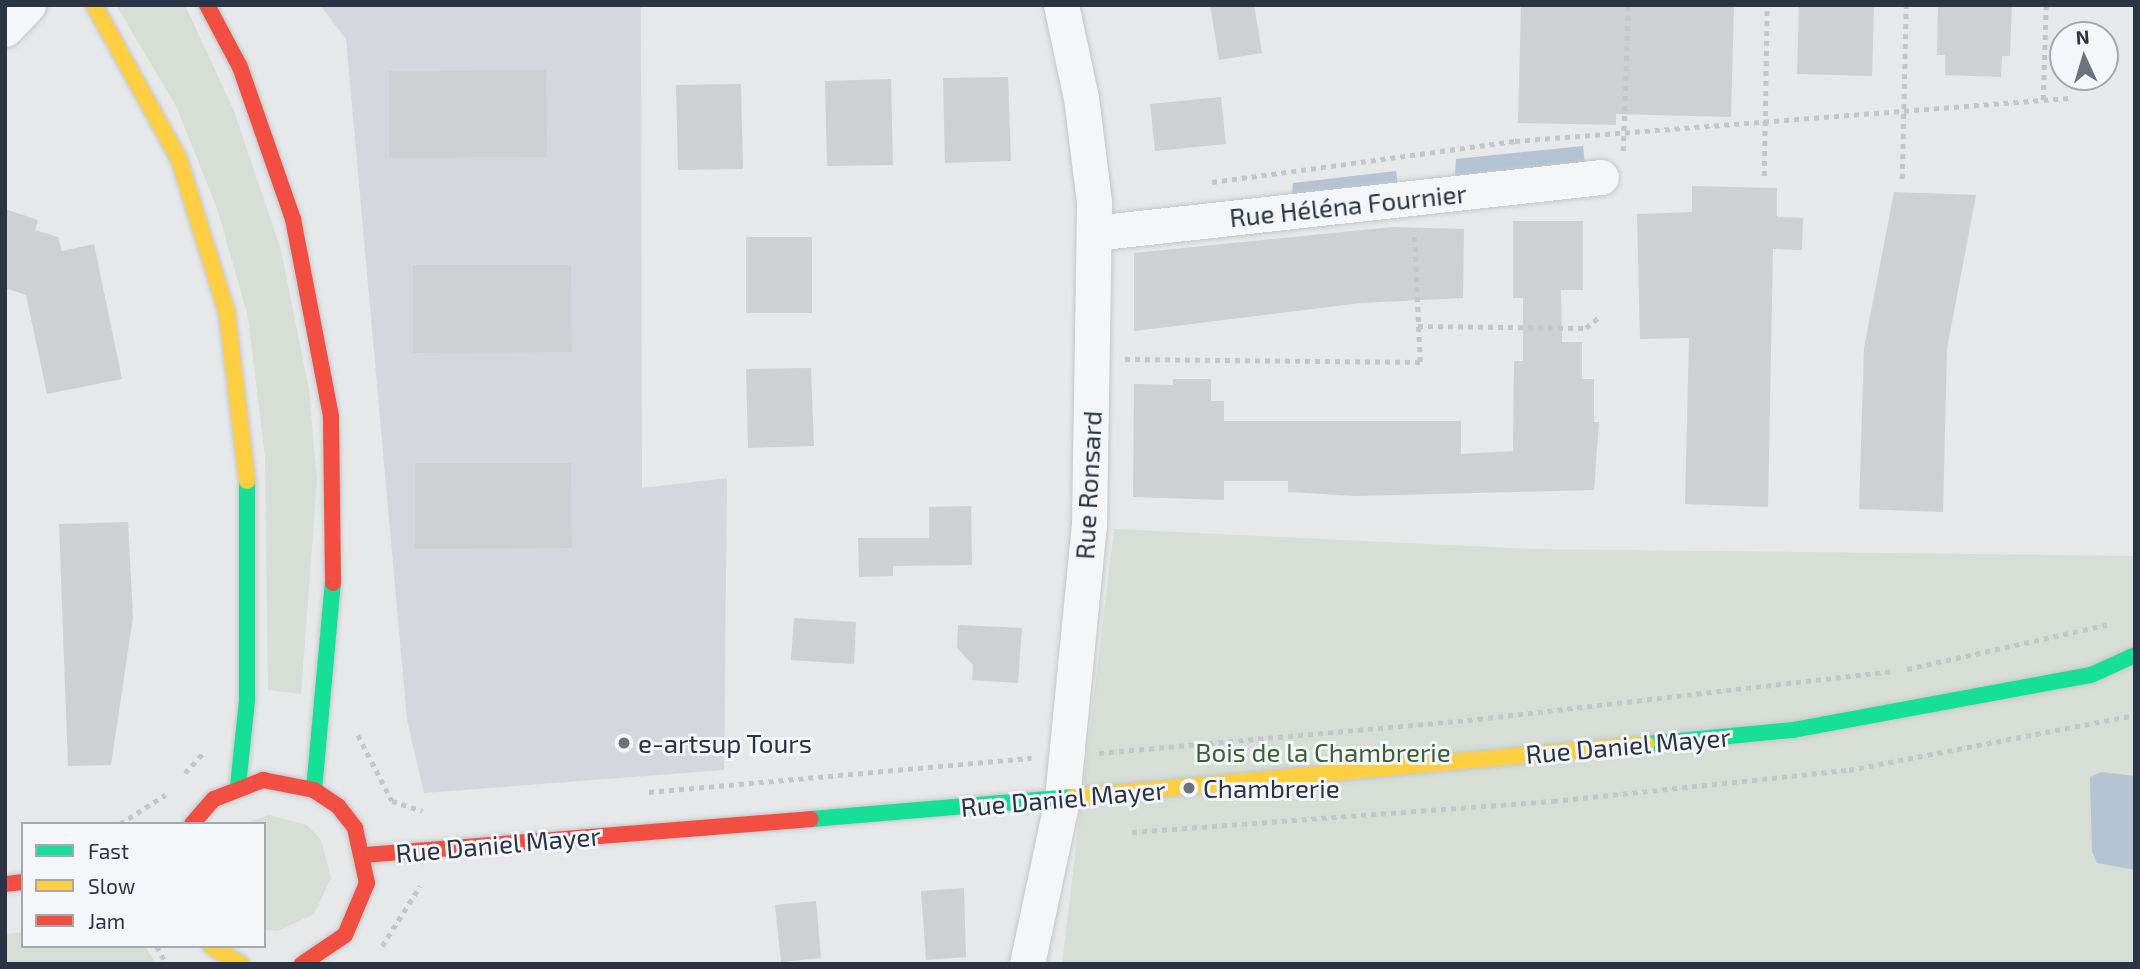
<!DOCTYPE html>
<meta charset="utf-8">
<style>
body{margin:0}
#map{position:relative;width:2140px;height:969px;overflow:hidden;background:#e6e8ea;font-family:"Exo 2",sans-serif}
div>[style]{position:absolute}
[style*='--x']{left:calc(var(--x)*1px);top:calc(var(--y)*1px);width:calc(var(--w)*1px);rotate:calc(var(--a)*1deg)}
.built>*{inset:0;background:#d4d7dd}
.green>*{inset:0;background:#d6ded6}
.water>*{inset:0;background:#b4c4d5}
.building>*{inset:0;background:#ced0d3}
.path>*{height:4.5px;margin-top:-2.25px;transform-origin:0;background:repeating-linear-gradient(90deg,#c5c6ca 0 5px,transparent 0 10px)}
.roads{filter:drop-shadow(0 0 2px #c4c6c8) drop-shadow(0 0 2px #c4c6c8)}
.street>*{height:35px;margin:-17.5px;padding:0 17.5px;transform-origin:17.5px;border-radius:17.5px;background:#f5f6f7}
.fast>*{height:16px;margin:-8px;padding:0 8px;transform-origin:8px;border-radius:8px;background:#16e098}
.slow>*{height:16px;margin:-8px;padding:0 8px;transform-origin:8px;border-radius:8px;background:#ffcf43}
.jam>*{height:16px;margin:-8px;padding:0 8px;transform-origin:8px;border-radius:8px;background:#f24e42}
.dots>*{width:19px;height:19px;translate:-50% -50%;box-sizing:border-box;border:4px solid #f4f6f9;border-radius:50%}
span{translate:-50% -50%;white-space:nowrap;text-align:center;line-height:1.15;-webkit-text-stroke:6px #f4f6f9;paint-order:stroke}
.street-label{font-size:26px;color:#2b3445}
.poi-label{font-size:26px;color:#2b3445}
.left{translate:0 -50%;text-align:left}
.park-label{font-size:26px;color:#3f6138}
.frame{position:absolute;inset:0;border:7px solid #2b3445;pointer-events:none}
.legend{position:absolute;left:21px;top:822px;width:245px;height:126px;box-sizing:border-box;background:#f4f6f9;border:2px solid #a4a8b1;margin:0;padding:9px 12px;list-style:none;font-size:21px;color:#2b3445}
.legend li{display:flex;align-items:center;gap:14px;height:35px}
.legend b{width:35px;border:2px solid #a4a8b1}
.north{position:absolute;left:2049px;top:21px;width:70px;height:70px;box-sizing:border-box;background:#f4f6f9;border:2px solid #a4a8b1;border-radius:50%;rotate:356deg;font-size:19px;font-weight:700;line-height:28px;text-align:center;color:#2b3445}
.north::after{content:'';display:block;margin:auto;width:24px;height:32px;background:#6c737f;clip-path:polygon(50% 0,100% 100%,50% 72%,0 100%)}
</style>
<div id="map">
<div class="built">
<div style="clip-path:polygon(320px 5px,641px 5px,642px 488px,727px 478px,724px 770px,424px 793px,407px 720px,346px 39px)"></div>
</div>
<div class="green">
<div style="clip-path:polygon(116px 5px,185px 5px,234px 111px,281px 250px,309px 390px,317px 481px,301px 694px,268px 690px,265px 457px,248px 317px,218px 211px,176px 106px)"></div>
<div style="clip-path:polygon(1114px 529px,1533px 549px,2135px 556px,2135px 964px,1062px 964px)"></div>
<div style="clip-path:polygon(269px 815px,307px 825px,321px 840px,331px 878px,314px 914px,278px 931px,264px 930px,264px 824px,242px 824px)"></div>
<div style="clip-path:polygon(23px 932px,23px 946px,145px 946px,156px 964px,5px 964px,5px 934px)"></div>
</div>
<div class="water">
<div style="clip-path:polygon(1583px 146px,1585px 164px,1455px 177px,1456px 159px)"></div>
<div style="clip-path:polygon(1396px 171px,1398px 184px,1292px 195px,1293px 183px)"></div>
<div style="clip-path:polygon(2101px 772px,2135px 776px,2135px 870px,2097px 863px,2092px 851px,2090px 777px)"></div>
</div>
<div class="building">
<div style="clip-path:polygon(1210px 5px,1254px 5px,1262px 53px,1219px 60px)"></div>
<div style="clip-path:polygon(1521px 5px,1734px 5px,1731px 117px,1616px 114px,1616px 125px,1518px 123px)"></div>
<div style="clip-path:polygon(1799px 5px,1874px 5px,1872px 76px,1797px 74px)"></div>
<div style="clip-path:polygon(1938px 5px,2012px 5px,2010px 56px,2002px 56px,2001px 77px,1945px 75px,1945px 55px,1937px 55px)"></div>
<div style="clip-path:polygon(546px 70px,547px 157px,389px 158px,389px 71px)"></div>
<div style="clip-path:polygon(1008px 77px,1011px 161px,945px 163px,943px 78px)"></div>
<div style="clip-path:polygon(891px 79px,893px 165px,827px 166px,825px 81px)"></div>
<div style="clip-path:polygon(741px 84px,743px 169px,678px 170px,676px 85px)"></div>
<div style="clip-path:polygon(1221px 97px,1226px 144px,1155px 151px,1150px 104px)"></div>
<div style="clip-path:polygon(1692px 186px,1777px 188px,1777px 217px,1803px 218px,1802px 250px,1773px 249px,1768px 507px,1685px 504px,1689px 338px,1640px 339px,1637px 214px,1692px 212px)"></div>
<div style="clip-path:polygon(1894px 192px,1976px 195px,1947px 349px,1943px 512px,1859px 509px,1864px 348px)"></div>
<div style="clip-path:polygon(5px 209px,38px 220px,35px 230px,58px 237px,62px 251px,94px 244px,122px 379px,47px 394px,26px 295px,5px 288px)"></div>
<div style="clip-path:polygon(1513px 221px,1583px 221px,1583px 290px,1561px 290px,1562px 342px,1582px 342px,1582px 379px,1594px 379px,1594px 422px,1599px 422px,1594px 490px,1356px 496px,1288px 492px,1288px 481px,1224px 481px,1224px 500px,1133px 497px,1134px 384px,1173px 385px,1173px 379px,1211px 379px,1211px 401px,1224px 401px,1224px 421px,1461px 421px,1461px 454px,1513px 451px,1514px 361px,1523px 361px,1523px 298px,1513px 298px)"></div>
<div style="clip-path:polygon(1392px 227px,1464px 229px,1463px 298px,1362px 303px,1134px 331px,1134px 253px)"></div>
<div style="clip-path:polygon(746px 237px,812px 237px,812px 313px,746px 313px)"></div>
<div style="clip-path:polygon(413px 265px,571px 265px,572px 352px,413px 353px)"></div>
<div style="clip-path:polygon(811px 368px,814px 446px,748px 448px,746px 369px)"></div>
<div style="clip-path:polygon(415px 463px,571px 463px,572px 548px,415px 549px)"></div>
<div style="clip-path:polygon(971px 506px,972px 565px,893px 566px,893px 576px,859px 577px,858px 538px,929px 538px,929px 507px)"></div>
<div style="clip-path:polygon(128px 522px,133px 617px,111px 765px,68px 766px,59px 524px)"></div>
<div style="clip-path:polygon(794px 618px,856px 622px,854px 664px,791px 660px)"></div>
<div style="clip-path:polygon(958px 625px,1022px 628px,1018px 683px,972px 680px,973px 665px,957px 648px)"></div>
<div style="clip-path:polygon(964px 888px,966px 957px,926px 960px,921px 891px)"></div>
<div style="clip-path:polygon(816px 901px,821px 958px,781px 962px,775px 905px)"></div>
</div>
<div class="path">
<div style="--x:2043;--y:100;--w:95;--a:-88.2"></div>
<div style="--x:1623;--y:151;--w:146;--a:-88"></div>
<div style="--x:1764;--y:176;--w:171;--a:-89"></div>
<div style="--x:1902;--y:179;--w:174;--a:-88.7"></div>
<div style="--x:1212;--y:182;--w:306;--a:-7.7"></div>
<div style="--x:1515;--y:141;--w:556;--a:-4.44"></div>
<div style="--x:1418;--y:326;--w:168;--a:0.7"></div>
<div style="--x:1586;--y:328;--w:17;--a:-40"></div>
<div style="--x:1125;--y:359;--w:295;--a:0.6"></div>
<div style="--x:1420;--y:362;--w:131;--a:-92.6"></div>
<div style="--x:1907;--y:669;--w:208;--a:-12.5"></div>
<div style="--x:358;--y:735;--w:74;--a:62.7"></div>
<div style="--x:392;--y:801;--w:32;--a:18"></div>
<div style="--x:1099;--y:753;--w:381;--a:-5.1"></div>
<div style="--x:1478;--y:719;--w:416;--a:-6.6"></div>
<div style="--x:185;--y:773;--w:30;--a:-48"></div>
<div style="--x:649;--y:792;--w:384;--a:-5.1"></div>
<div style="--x:120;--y:824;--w:54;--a:-32.8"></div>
<div style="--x:1132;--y:832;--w:422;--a:-4.2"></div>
<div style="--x:1553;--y:801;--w:298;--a:-6"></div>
<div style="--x:1849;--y:770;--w:291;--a:-10.9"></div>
<div style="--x:157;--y:946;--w:20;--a:63"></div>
<div style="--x:382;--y:946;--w:71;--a:-57.7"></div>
</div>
<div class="roads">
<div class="street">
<div style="--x:5;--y:29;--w:33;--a:-46"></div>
<div style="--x:1094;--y:233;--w:510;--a:-6.3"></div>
<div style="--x:1027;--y:964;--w:169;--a:-78"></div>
<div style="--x:1062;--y:799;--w:274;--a:-84.4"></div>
<div style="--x:1089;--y:526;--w:324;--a:-89.1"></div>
<div style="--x:1094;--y:202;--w:105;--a:-97.1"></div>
<div style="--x:1081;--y:98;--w:95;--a:-102.1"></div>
</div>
<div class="fast">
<div style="--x:1647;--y:744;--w:147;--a:-5.5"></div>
<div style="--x:1793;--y:730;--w:303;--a:-10.5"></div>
<div style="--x:2091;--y:675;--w:48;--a:-24.4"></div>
<div style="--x:238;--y:786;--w:86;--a:-84"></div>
<div style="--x:247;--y:700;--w:219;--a:-90"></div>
<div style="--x:314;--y:790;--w:208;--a:-84.8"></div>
<div style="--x:811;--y:819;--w:263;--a:-4.8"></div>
</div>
<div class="slow">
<div style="--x:94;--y:5;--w:176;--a:61.1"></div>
<div style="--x:179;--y:159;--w:161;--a:72.7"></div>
<div style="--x:227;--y:313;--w:169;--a:83.2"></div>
<div style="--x:1073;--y:797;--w:576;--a:-5.28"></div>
<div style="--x:211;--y:946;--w:35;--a:31"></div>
</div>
<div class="jam">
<div style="--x:207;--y:5;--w:70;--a:62"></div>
<div style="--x:240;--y:67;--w:161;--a:70.8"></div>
<div style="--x:293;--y:219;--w:202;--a:79.1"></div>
<div style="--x:331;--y:417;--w:166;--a:89.3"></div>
<div style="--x:192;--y:824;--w:33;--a:-49"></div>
<div style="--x:214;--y:799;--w:53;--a:-21.2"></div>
<div style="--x:263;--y:780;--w:52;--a:11.1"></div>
<div style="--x:314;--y:790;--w:29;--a:34"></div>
<div style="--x:338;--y:806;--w:28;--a:52"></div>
<div style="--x:355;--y:828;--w:56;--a:77.7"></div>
<div style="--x:367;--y:883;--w:56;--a:112.9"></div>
<div style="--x:345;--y:935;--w:52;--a:146"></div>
<div style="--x:365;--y:855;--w:447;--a:-4.6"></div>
<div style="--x:5;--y:884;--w:18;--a:-6"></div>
</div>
</div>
<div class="dots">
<div style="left:624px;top:743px;background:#6c737f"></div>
<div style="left:1189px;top:788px;background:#6c737f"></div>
</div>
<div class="street-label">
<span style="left:1348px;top:205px;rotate:-6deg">Rue Héléna Fournier</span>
<span style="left:1088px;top:485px;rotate:-87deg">Rue Ronsard</span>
<span style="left:1628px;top:745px;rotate:-5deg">Rue Daniel Mayer</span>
<span style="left:1063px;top:798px;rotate:-5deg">Rue Daniel Mayer</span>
<span style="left:498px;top:844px;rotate:-5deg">Rue Daniel Mayer</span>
</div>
<div class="poi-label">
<span class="left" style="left:638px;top:743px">e-artsup Tours</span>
<span class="left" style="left:1203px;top:788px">Chambrerie</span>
</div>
<div class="park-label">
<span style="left:1323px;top:752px">Bois de la Chambrerie</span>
</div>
<div class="frame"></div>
<ul class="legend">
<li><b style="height:9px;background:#16e098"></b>Fast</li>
<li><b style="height:9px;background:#ffcf43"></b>Slow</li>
<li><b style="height:9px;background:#f24e42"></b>Jam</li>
</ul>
<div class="north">N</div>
</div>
